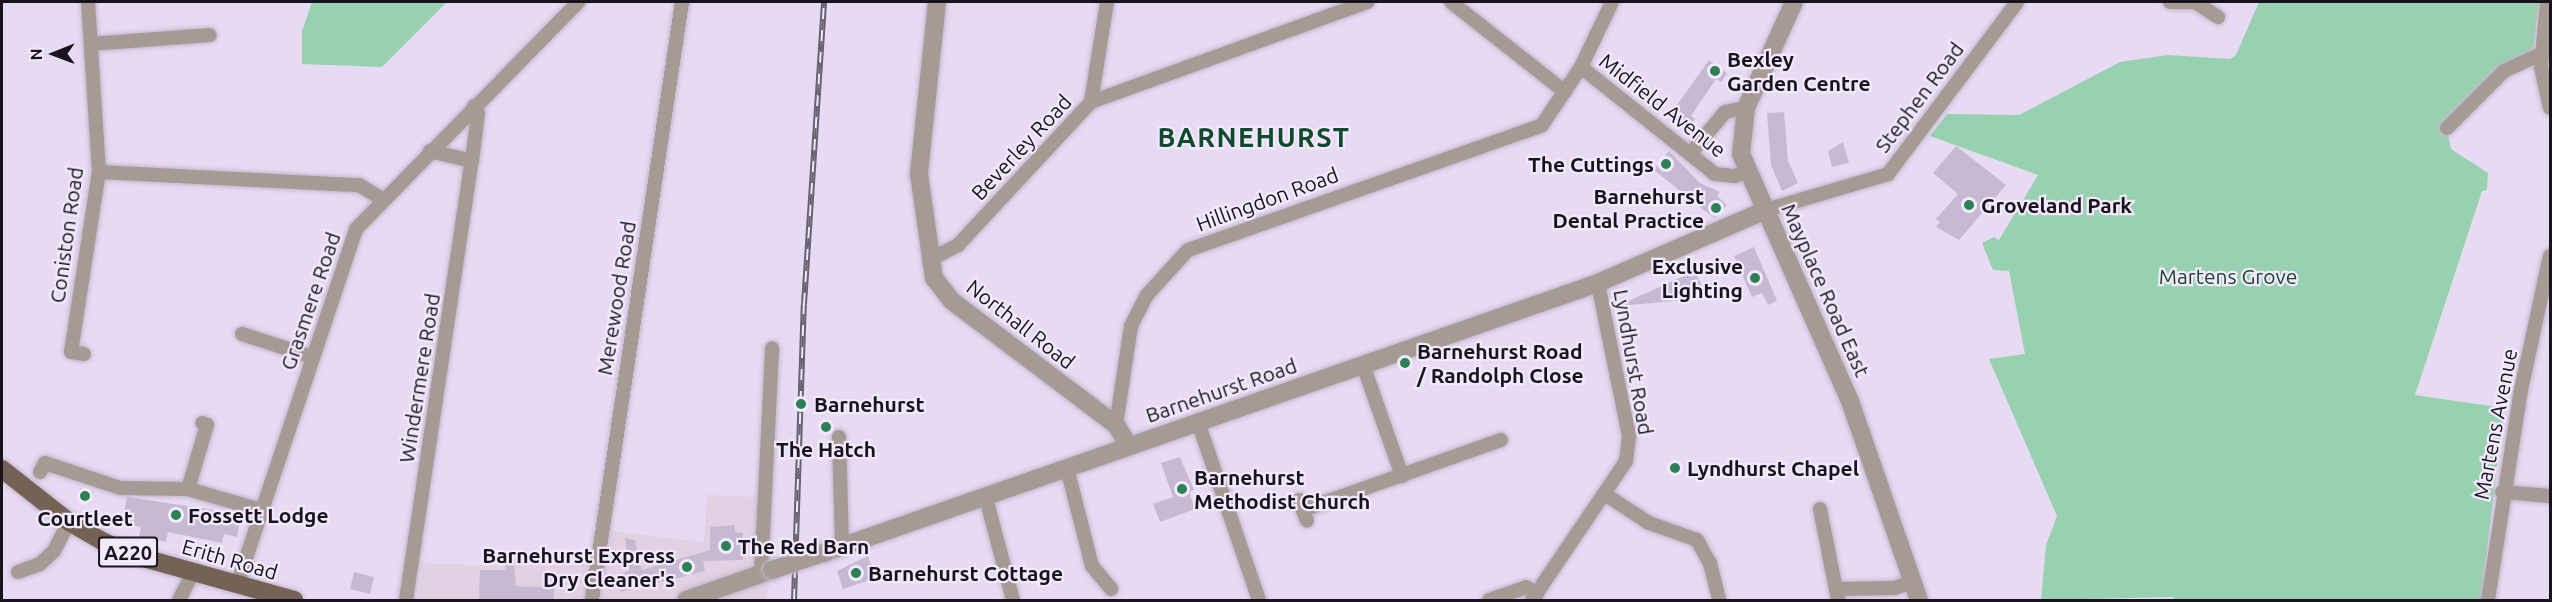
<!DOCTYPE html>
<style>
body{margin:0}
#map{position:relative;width:2552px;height:602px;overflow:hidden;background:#e7dbf4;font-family:Ubuntu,sans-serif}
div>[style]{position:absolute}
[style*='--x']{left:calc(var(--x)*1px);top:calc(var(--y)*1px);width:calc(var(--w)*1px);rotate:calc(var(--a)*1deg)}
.commercial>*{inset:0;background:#e2d1e2}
.green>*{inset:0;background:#98d1af}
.building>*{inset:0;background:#c6bad2}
.roads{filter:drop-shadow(0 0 2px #c2b7cd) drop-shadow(0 0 2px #c2b7cd)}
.minor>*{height:14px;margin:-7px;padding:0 7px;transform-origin:7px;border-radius:7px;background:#a69b94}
.tertiary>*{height:18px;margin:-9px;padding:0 9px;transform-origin:9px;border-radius:9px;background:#a69b94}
.primary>*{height:18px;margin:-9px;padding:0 9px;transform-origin:9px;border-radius:9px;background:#746255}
.rail>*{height:6px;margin-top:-3px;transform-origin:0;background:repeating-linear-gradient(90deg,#f3e9fd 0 11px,#686170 0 22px);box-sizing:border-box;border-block:2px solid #686170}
.bridges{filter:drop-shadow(0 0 2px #c2b7cd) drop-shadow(0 0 2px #c2b7cd)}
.tertiary-bridge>*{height:18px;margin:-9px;padding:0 9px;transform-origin:9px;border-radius:9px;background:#a69b94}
.dots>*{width:16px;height:16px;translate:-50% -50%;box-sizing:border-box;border:3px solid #f3e9fd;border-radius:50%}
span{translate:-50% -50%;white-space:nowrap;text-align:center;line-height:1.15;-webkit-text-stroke:4.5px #f3e9fd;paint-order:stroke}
.shield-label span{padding:2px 4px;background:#f3e9fd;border:2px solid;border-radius:4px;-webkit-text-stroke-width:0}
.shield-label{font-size:20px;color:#18131c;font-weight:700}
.poi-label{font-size:21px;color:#18131c;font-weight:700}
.left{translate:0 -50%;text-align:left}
.right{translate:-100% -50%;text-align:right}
.street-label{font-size:21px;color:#18131c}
.park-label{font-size:21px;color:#1a452e}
.district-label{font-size:27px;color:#0d4b2d;font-weight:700;letter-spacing:1.5px}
.frame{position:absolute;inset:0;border:3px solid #18131c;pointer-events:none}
.north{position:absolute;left:24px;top:24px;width:60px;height:60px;-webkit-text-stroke:4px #f3e9fd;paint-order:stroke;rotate:269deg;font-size:16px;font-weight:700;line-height:24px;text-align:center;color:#18131c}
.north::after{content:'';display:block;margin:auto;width:21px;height:27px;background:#18131c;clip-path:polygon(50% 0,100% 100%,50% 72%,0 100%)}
</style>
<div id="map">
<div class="commercial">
<div style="clip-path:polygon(707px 495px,759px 497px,756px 585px,769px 581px,767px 600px,417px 600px,423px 563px,502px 566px,506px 551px,606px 567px,612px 531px,704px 542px)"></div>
</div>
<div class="green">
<div style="clip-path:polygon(312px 2px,447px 2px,382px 67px,302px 64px,302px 31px)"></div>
<div style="clip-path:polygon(2259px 2px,2539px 2px,2533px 52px,2446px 124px,2451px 149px,2488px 173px,2487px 190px,2482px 191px,2415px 395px,2504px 408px,2481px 600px,2173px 600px,2173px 597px,2041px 600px,2046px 545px,2057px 516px,1989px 359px,2025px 354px,2009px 271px,1993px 270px,1982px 243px,1994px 237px,1999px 240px,2038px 175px,1930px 136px,1947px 114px,2019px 115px,2120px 62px,2168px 55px,2230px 59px,2236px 55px)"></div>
</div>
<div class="building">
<div style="clip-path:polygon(1709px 60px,1727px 73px,1721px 82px,1716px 79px,1691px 116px,1695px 119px,1688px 128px,1670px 115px)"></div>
<div style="clip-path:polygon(1784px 112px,1788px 161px,1798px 183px,1782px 191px,1771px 165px,1767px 113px)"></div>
<div style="clip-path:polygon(1843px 142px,1849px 163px,1832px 167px,1828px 151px)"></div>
<div style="clip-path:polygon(1956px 146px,2006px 185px,1959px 240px,1936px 227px,1940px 222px,1936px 219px,1958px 194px,1933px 173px)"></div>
<div style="clip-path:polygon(1669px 151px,1700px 183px,1720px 192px,1717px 196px,1727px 205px,1719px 215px,1714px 218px,1654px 170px)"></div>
<div style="clip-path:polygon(1754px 247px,1777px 301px,1768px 305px,1762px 293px,1752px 297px,1734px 256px)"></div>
<div style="clip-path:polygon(1695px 271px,1704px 291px,1688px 300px,1617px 306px)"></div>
<div style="clip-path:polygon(1180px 457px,1194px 490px,1189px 492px,1195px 509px,1160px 522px,1153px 504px,1173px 497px,1161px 463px)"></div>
<div style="clip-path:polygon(80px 488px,94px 492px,90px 503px,77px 499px)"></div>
<div style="clip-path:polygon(127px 497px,228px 512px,227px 518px,240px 520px,237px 537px,224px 534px,222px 543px,168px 532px,166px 542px,139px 536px,141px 527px,122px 523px)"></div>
<div style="clip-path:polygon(735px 525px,735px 532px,743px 533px,743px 560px,703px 561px,705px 571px,621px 592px,617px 575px,629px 571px,625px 538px,635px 540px,642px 570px,710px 550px,710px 527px)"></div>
<div style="clip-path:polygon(868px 556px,876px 578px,843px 589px,837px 571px)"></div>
<div style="clip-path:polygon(505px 563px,514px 563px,516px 586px,554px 588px,554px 600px,479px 600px,480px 570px,505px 570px)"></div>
<div style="clip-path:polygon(354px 572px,374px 577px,370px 594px,350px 589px)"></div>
</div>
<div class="roads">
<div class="minor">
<div style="--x:1451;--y:2;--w:145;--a:38.3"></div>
<div style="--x:2170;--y:2;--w:29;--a:0"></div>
<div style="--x:2547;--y:2;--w:65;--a:95.3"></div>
<div style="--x:2541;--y:67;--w:42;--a:77.6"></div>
<div style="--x:2198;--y:4;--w:24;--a:33"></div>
<div style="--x:91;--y:44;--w:119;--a:-4.3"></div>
<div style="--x:1581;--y:67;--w:171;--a:38.6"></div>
<div style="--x:1715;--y:174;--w:20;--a:6"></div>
<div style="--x:1735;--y:176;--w:14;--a:-21"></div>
<div style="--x:1091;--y:102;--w:294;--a:-19.9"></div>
<div style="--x:2447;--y:128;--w:81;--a:-45"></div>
<div style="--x:2504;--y:71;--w:41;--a:-24.7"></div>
<div style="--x:430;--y:151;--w:43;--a:13.4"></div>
<div style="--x:1691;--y:153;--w:53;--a:-50.3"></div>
<div style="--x:1725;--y:112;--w:21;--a:-11"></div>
<div style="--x:99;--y:172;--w:260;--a:2.9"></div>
<div style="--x:359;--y:185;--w:26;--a:31"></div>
<div style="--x:1766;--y:210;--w:127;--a:-16.4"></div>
<div style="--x:1888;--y:174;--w:215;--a:-53.1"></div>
<div style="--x:929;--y:260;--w:33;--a:-27"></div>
<div style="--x:958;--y:245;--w:195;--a:-47.1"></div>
<div style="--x:1091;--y:102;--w:101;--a:-80.9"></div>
<div style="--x:242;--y:334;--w:75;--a:17.9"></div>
<div style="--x:84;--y:354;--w:13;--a:-171"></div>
<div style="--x:71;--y:352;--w:182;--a:-81.2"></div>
<div style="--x:99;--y:172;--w:170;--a:-93.7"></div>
<div style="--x:1363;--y:365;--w:118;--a:70.6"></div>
<div style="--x:1198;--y:422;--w:188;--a:71.1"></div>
<div style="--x:1116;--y:425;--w:100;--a:-81.4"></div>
<div style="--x:1131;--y:326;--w:35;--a:-63"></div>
<div style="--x:1147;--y:295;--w:61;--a:-47.7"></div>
<div style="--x:1188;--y:250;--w:375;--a:-19.4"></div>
<div style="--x:1542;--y:125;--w:70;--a:-56.1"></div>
<div style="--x:1581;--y:67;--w:72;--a:-64.5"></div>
<div style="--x:839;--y:437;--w:110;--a:88.4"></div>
<div style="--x:1067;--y:468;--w:101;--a:75.7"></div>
<div style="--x:1092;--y:566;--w:30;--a:50"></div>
<div style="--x:40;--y:472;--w:10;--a:-61"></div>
<div style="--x:45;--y:463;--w:79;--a:18.4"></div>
<div style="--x:120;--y:488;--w:68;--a:0.8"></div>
<div style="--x:188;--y:489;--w:76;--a:16"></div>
<div style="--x:188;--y:489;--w:67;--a:-73.5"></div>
<div style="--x:207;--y:425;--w:5;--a:-158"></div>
<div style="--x:2502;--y:492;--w:48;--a:4.8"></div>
<div style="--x:1606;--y:495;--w:51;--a:33.1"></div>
<div style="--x:1649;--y:523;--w:51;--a:19.5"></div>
<div style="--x:1697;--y:540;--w:26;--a:61"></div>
<div style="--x:1710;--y:563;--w:38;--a:76"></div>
<div style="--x:986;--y:498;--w:106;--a:75.2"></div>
<div style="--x:1299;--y:500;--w:22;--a:69"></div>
<div style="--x:1820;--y:509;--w:93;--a:78.8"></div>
<div style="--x:1303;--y:510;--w:210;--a:-19.5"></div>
<div style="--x:18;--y:572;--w:23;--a:-20"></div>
<div style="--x:40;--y:564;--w:19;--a:-43"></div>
<div style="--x:54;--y:551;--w:33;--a:-63"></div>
<div style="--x:761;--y:575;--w:227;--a:-87.2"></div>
<div style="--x:237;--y:585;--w:375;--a:-71.5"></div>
<div style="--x:356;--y:229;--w:318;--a:-45.6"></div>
<div style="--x:1838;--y:589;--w:56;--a:-1"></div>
<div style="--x:1894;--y:588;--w:20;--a:-18"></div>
<div style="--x:179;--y:600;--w:31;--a:-63"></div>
<div style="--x:406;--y:600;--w:444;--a:-81.5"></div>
<div style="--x:472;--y:161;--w:48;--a:-82.9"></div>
<div style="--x:478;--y:113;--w:8;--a:-120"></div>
<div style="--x:592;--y:600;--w:605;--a:-81.44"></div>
<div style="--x:1489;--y:600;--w:39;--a:-19"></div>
<div style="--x:1526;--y:587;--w:13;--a:29"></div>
<div style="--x:1532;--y:600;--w:168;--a:-55.9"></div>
<div style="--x:1626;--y:461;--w:25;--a:-83"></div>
<div style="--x:1629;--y:436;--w:156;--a:-101.5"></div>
<div style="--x:2488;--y:600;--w:213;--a:-81.1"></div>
<div style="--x:2521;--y:390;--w:137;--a:-77.8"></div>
</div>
<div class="tertiary">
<div style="--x:937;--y:2;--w:173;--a:96"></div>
<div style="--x:919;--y:174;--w:105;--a:81.8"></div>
<div style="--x:934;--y:278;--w:29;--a:52"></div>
<div style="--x:952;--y:301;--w:206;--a:37.1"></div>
<div style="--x:1116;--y:425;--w:25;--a:58"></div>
<div style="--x:1794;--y:2;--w:116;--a:114.4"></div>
<div style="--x:1746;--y:108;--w:46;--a:96.2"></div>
<div style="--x:1741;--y:154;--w:270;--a:66.2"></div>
<div style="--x:1850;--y:401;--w:211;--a:70.9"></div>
<div style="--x:826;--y:552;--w:818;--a:-19.21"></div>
<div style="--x:1598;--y:283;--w:183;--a:-23.5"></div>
<div style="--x:686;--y:600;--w:91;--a:-19.2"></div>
</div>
<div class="primary">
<div style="--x:2;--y:469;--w:85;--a:38.3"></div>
<div style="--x:69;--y:522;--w:40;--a:29.7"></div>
<div style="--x:104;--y:542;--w:39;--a:23"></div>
<div style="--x:140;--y:557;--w:160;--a:15.6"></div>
</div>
</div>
<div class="rail">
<div style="--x:794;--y:600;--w:296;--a:-88.1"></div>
<div style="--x:804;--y:304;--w:303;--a:-86.2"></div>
</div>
<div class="bridges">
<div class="tertiary-bridge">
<div style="--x:772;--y:570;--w:57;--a:-18.4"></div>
</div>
</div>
<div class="dots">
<div style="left:1715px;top:71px;background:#2b8155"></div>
<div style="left:1666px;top:164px;background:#2b8155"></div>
<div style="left:1969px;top:205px;background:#2b8155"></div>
<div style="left:1716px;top:208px;background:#2b8155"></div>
<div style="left:1755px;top:278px;background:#2b8155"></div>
<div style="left:1405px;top:363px;background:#2b8155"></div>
<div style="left:801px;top:404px;background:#2b8155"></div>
<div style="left:826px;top:427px;background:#2b8155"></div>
<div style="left:1675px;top:468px;background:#2b8155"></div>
<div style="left:1182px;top:489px;background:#2b8155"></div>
<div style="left:85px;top:496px;background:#2b8155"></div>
<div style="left:176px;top:515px;background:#2b8155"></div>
<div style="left:726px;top:546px;background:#2b8155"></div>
<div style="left:687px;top:567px;background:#2b8155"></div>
<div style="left:856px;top:573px;background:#2b8155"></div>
</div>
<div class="shield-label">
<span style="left:128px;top:552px">A220</span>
</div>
<div class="poi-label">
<span class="left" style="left:1727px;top:71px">Bexley<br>Garden Centre</span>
<span class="right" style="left:1654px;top:164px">The Cuttings</span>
<span class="right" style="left:1704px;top:208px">Barnehurst<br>Dental Practice</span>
<span class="left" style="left:1981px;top:205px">Groveland Park</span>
<span class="right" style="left:1743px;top:278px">Exclusive<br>Lighting</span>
<span class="left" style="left:1417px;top:363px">Barnehurst Road<br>/ Randolph Close</span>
<span class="left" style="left:814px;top:404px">Barnehurst</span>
<span style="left:826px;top:449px">The Hatch</span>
<span class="left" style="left:1687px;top:468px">Lyndhurst Chapel</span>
<span class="left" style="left:1194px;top:489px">Barnehurst<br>Methodist Church</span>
<span class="left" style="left:188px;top:515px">Fossett Lodge</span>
<span style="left:85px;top:518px">Courtleet</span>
<span class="left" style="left:738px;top:546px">The Red Barn</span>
<span class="right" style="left:675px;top:567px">Barnehurst Express<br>Dry Cleaner's</span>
<span class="left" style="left:868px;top:573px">Barnehurst Cottage</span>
</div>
<div class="street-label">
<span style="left:1919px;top:97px;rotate:-53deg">Stephen Road</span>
<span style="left:1663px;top:105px;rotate:38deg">Midfield Avenue</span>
<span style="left:1021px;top:147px;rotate:-47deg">Beverley Road</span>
<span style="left:1267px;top:199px;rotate:-20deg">Hillingdon Road</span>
<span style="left:66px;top:235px;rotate:-82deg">Coniston Road</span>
<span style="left:1826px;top:290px;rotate:66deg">Mayplace Road East</span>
<span style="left:616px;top:298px;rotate:-81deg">Merewood Road</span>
<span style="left:310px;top:301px;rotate:-71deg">Grasmere Road</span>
<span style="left:1021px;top:324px;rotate:38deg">Northall Road</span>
<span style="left:1634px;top:362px;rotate:80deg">Lyndhurst Road</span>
<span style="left:419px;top:378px;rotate:-81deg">Windermere Road</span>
<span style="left:1221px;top:390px;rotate:-19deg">Barnehurst Road</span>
<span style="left:2495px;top:424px;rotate:-79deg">Martens Avenue</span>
<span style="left:230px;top:559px;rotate:16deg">Erith Road</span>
</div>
<div class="park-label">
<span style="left:2228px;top:276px">Martens Grove</span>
</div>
<div class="district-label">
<span style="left:1254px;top:138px">BARNEHURST</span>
</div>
<div class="frame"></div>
<div class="north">N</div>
</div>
